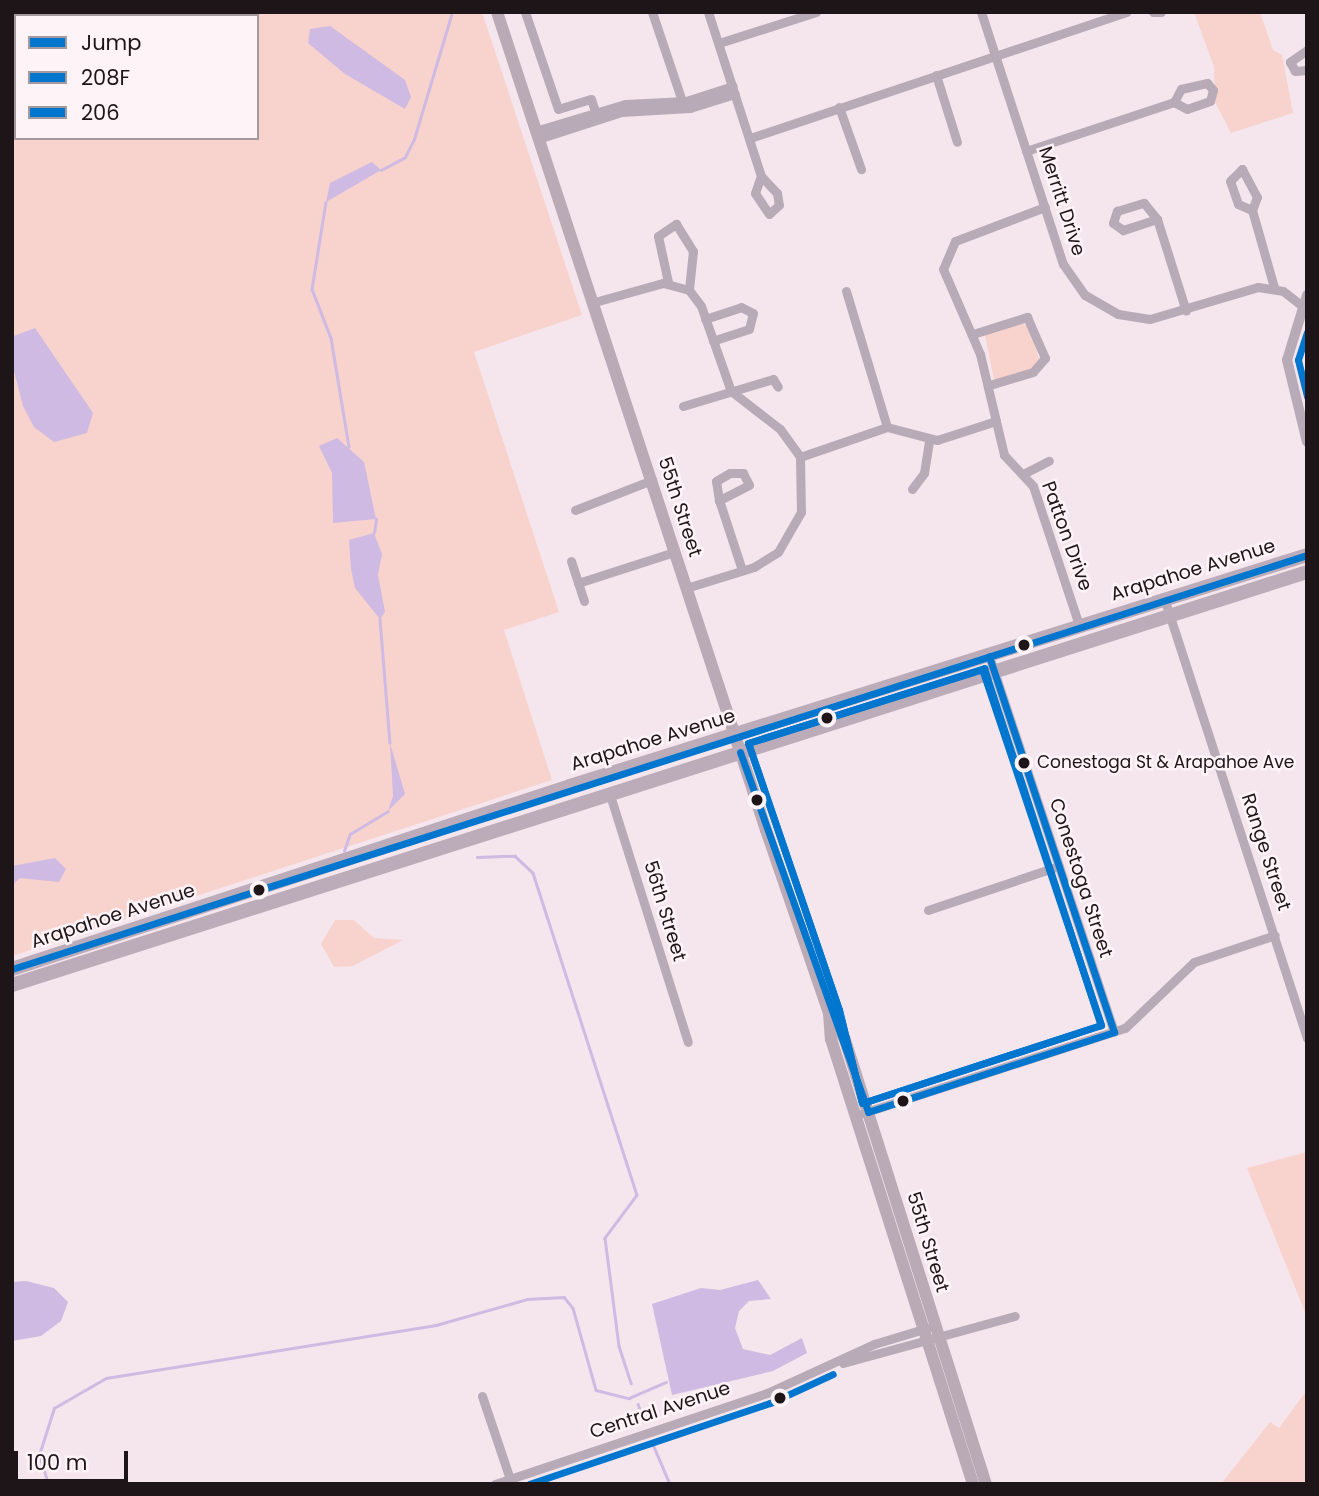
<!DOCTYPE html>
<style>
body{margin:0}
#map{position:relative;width:1319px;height:1496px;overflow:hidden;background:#f5e6ed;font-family:Poppins,sans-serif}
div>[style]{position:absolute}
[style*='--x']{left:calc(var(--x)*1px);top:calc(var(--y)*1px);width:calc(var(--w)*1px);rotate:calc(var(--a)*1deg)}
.green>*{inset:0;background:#f8d3cd}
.water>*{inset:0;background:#cebae2}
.stream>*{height:2.5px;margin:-1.25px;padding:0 1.25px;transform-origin:1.25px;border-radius:1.25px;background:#cebae2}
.minor>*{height:9px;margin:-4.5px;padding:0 4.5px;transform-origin:4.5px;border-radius:4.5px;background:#b8abb7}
.tertiary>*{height:10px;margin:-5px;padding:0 5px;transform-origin:5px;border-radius:5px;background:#b8abb7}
.secondary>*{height:12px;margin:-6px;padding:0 6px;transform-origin:6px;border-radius:6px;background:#b9aab6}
.primary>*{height:14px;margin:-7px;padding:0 7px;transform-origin:7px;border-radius:7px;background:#bcacb9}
.bus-1>*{height:7px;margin:-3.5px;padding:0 3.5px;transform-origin:3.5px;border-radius:3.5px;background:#0076ce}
.bus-2>*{height:7px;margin:-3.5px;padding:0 3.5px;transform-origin:3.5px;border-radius:3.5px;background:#0076ce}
.bus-3>*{height:7px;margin:-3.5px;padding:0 3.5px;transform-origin:3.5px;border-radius:3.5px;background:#0076ce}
.dots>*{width:19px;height:19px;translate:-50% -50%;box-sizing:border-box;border:4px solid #fef3f7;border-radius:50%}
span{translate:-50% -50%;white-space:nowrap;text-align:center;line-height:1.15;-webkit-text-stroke:5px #fef3f7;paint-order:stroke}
.bus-label{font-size:17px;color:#1e1519}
.left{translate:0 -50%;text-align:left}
.street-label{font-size:19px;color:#1e1519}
.frame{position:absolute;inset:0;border:14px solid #1e1519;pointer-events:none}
.legend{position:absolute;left:14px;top:14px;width:245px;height:126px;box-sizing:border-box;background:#fef3f7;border:2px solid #a49a9e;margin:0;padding:9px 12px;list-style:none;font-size:21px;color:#1e1519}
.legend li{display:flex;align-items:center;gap:14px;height:35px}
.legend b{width:35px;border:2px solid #a49a9e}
.scale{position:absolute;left:14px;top:1451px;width:114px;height:32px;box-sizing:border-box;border:4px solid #1e1519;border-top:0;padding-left:9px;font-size:21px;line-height:24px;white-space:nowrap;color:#1e1519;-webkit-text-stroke:5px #fef3f7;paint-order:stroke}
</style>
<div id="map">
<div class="green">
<div style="clip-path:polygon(12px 12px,482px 12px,582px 315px,474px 352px,559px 612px,504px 630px,552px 780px,12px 956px,12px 27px,16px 138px,257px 138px,257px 16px)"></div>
<div style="clip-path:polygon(1194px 12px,1260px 12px,1273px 50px,1282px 55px,1293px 113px,1231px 133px,1215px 102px,1214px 67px)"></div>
<div style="clip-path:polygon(1022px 323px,1030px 328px,1039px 359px,1034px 368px,994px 380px,985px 335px)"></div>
<div style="clip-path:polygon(335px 920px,354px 920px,374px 938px,403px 940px,353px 966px,334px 967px,321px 944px)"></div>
<div style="clip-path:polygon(1307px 1152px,1307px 1317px,1247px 1168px)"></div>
<div style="clip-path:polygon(1307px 1390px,1307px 1484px,1221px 1484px,1270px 1422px,1279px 1428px)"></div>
</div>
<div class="water">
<div style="clip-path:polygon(330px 26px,405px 80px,411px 97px,405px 109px,345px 74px,308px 43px,310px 29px)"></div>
<div style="clip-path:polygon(372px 162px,381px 170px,326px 202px,330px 183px)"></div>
<div style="clip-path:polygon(35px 328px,93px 413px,87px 433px,54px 442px,34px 427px,23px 406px,12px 363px,14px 336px)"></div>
<div style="clip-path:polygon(337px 438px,364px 462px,376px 519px,333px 523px,332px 473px,319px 446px)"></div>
<div style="clip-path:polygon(374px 533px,382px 554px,378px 575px,385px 612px,380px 619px,355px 588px,351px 569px,349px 540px)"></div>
<div style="clip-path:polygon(390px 743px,405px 794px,388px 811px,393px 796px)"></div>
<div style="clip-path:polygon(55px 858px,66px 869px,59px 882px,20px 878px,12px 885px,12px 866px)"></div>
<div style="clip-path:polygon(758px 1280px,771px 1299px,749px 1301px,739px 1311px,735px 1328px,743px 1349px,770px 1355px,802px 1338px,807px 1353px,773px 1371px,672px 1395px,652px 1304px,701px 1288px,720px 1290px)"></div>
<div style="clip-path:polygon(26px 1281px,54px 1288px,68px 1302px,61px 1321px,41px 1336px,12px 1341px,12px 1282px)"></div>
</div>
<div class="stream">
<div style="--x:381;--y:170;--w:27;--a:-28"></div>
<div style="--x:405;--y:157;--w:20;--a:-63"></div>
<div style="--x:414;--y:139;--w:133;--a:-73.3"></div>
<div style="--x:326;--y:202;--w:88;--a:99.1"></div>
<div style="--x:312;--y:289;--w:53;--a:68.8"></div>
<div style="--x:331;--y:338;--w:110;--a:80.6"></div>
<div style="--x:374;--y:533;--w:14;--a:-82"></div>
<div style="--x:380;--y:619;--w:124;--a:85.4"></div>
<div style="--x:12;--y:643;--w:28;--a:90"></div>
<div style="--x:344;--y:851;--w:18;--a:-71"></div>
<div style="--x:350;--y:834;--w:44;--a:-31.2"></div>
<div style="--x:477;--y:857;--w:38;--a:-2"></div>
<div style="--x:515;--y:856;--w:25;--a:43"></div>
<div style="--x:533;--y:873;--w:338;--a:72.1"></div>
<div style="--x:637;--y:1195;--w:54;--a:126.7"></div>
<div style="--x:605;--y:1238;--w:109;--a:82.6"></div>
<div style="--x:619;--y:1346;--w:39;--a:72"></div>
<div style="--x:638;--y:1404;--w:18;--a:71"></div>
<div style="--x:652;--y:1442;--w:46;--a:66.8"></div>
<div style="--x:48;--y:1484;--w:30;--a:-107"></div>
<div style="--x:39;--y:1455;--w:49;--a:-72.3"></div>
<div style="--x:54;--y:1408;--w:60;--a:-30"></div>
<div style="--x:106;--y:1378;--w:334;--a:-9.1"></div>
<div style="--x:436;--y:1325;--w:95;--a:-15.9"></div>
<div style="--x:527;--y:1299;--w:37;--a:-3"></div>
<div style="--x:564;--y:1297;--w:14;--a:51"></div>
<div style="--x:573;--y:1308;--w:85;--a:74.3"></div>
<div style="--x:596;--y:1390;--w:34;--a:14"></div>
<div style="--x:629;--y:1398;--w:40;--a:-23.4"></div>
</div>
<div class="minor">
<div style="--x:525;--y:12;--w:102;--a:71.2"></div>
<div style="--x:558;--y:109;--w:34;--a:-17"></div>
<div style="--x:591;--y:99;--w:19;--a:72"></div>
<div style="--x:652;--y:12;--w:97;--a:71.4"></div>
<div style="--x:708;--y:12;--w:172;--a:72.1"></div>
<div style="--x:761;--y:176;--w:23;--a:47"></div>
<div style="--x:777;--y:193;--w:12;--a:81"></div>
<div style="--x:779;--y:205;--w:13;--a:138"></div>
<div style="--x:769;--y:214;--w:25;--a:-124"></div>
<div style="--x:755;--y:193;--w:18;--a:-71"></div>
<div style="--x:981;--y:12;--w:265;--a:72"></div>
<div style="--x:1063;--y:264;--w:38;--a:55"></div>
<div style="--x:1085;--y:295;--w:38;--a:30"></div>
<div style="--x:1118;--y:314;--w:32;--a:9"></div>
<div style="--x:1150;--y:319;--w:113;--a:-16.5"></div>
<div style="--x:1258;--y:287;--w:25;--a:9"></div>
<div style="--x:1283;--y:291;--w:23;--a:38"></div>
<div style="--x:1153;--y:12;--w:8;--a:0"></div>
<div style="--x:719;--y:43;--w:102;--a:-17.7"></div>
<div style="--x:1307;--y:50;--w:21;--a:145"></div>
<div style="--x:1290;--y:62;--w:10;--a:61"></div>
<div style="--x:1295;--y:71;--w:12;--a:-5"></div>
<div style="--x:936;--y:75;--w:70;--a:72.6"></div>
<div style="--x:1207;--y:83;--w:9;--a:49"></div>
<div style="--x:1213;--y:90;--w:11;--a:105"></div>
<div style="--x:1210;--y:101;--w:24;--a:161"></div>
<div style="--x:1187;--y:109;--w:15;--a:-152"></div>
<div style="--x:1174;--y:102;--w:15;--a:-62"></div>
<div style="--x:1181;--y:89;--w:27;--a:-13"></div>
<div style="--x:839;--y:107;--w:66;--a:70.5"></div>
<div style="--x:535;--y:131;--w:94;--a:-16.7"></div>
<div style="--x:625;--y:104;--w:61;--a:-2.8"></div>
<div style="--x:686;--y:101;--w:49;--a:-17.7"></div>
<div style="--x:750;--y:138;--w:397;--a:-18.5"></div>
<div style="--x:538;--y:139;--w:87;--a:-18"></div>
<div style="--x:621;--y:112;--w:69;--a:-3.3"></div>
<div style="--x:690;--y:108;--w:47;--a:-17.3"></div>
<div style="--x:1026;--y:151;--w:156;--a:-18.3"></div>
<div style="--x:1242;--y:169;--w:32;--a:62"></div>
<div style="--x:1257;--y:197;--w:14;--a:111"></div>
<div style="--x:1252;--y:210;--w:15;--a:-157"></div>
<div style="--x:1238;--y:204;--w:24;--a:-109"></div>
<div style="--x:1230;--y:181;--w:17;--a:-45"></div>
<div style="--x:1144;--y:203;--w:21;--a:51"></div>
<div style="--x:1157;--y:219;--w:36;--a:162"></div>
<div style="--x:1123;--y:230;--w:12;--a:-145"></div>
<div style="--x:1113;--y:223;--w:13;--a:-72"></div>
<div style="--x:1117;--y:211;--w:28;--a:-17"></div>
<div style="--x:1045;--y:207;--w:96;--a:159.3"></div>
<div style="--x:955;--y:241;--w:30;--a:113"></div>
<div style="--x:943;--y:269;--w:93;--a:66.5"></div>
<div style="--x:980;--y:354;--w:104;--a:76.6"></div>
<div style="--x:1004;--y:455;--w:42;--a:46.9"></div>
<div style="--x:1033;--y:486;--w:146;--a:71.7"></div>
<div style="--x:1252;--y:210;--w:80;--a:74.1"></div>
<div style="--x:1157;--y:219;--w:96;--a:72.5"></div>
<div style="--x:668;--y:282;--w:47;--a:-102.3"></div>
<div style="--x:658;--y:236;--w:22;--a:-34"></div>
<div style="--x:676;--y:224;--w:32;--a:58"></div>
<div style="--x:693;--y:251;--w:39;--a:96"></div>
<div style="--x:846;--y:291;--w:142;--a:73.2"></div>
<div style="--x:591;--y:303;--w:75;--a:-15.5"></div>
<div style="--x:663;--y:283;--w:27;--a:15"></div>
<div style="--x:689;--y:290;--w:20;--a:53"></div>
<div style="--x:701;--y:306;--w:90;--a:70.6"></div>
<div style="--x:731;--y:391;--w:62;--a:37.8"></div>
<div style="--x:780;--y:429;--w:34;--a:54"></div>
<div style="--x:800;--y:457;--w:55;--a:89"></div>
<div style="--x:801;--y:512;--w:46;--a:119.9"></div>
<div style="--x:778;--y:552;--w:28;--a:148"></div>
<div style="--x:754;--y:567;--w:71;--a:162.8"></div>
<div style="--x:705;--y:319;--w:38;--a:-18"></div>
<div style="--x:741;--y:307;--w:13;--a:27"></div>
<div style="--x:753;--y:313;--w:16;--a:104"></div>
<div style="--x:749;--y:329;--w:38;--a:162"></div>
<div style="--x:973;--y:334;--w:57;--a:-17.5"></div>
<div style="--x:1027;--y:317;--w:45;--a:66.3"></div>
<div style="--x:1045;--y:358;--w:18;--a:131"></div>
<div style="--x:1033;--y:372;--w:46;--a:163.5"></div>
<div style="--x:683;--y:406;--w:94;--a:-16.7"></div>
<div style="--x:773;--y:379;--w:9;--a:58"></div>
<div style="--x:800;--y:457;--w:92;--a:-19"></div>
<div style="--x:887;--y:427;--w:52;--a:14.6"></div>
<div style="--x:937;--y:440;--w:62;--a:-17.9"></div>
<div style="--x:730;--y:473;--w:13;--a:0"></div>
<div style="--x:743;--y:473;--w:13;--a:63"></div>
<div style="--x:749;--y:485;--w:34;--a:153"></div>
<div style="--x:719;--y:500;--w:19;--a:-99"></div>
<div style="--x:716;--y:481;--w:16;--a:-30"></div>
<div style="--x:1023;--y:474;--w:29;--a:-27"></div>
<div style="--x:912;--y:489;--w:20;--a:-53"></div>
<div style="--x:924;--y:473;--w:33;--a:-81"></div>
<div style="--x:719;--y:500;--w:74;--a:71.8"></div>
<div style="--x:575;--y:510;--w:83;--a:-21.3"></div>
<div style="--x:571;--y:561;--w:42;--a:72"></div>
<div style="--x:578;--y:583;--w:101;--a:-17.9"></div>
<div style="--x:1164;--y:598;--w:463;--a:72"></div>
<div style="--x:989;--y:656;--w:396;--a:71.6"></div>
<div style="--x:609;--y:792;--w:262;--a:72.5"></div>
<div style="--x:928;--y:910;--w:138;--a:-18.6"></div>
<div style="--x:863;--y:1113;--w:275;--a:-18"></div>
<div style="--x:1125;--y:1028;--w:95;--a:-43.7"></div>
<div style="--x:1194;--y:962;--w:85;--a:-18.4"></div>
<div style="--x:843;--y:1363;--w:178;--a:-15.3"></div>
<div style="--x:482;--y:1396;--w:91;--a:71.4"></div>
<div style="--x:495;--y:1484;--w:287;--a:-18.5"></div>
<div style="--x:767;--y:1393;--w:118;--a:-24.6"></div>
<div style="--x:874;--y:1344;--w:55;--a:-16.8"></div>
</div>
<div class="tertiary">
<div style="--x:1307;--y:295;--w:68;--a:107.1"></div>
<div style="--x:1287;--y:360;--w:84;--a:76.3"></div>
</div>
<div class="secondary">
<div style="--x:497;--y:12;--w:861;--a:71.8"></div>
<div style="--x:766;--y:830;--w:194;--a:71"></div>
<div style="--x:829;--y:1013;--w:31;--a:59"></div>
<div style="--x:845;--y:1040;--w:466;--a:72.4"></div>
<div style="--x:829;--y:1013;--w:26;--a:86"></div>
<div style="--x:831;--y:1039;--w:467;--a:72.3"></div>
</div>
<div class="primary">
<div style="--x:12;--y:969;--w:587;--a:-18.16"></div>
<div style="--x:570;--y:786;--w:772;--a:-17.4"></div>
<div style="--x:12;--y:985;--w:1359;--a:-17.69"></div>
</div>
<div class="bus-1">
<div style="--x:740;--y:752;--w:382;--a:70.4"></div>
<div style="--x:868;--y:1112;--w:259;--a:-18"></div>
<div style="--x:1114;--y:1032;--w:396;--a:-108.4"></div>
<div style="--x:12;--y:969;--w:1360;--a:-17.73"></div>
</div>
<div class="bus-2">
<div style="--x:982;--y:669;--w:375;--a:71.5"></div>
<div style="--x:1101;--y:1025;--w:251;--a:161.9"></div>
<div style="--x:862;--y:1103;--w:96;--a:-103.9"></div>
<div style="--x:839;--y:1010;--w:282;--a:-108.8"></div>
<div style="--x:748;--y:743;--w:245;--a:-17.5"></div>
<div style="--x:529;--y:1484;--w:254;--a:-18.6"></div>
<div style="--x:770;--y:1403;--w:69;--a:-24.7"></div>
</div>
<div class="bus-3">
<div style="--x:1307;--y:332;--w:29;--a:108"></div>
<div style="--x:1298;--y:360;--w:38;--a:76"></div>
<div style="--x:984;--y:668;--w:376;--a:71.9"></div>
<div style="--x:1101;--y:1025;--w:251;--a:161.9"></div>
<div style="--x:862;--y:1103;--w:96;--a:-103.9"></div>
<div style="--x:839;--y:1010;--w:282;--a:-108.8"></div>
<div style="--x:748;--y:743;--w:248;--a:-17.6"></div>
</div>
<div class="dots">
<div style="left:1024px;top:645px;background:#1e1519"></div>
<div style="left:827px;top:718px;background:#1e1519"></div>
<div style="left:1024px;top:763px;background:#1e1519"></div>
<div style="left:757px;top:800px;background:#1e1519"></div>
<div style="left:259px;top:890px;background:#1e1519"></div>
<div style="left:903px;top:1101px;background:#1e1519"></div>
<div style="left:780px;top:1398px;background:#1e1519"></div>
</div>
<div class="bus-label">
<span class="left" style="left:1037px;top:763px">Conestoga St &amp; Arapahoe Ave</span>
</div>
<div class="street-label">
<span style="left:1062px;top:201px;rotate:72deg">Merritt Drive</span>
<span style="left:680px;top:507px;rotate:72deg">55th Street</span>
<span style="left:1067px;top:536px;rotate:70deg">Patton Drive</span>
<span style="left:1193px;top:570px;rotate:-17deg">Arapahoe Avenue</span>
<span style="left:653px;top:740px;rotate:-17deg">Arapahoe Avenue</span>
<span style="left:1266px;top:852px;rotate:72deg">Range Street</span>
<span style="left:1081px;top:878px;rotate:72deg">Conestoga Street</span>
<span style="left:665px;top:911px;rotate:73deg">56th Street</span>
<span style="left:113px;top:916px;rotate:-18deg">Arapahoe Avenue</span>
<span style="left:928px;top:1242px;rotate:73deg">55th Street</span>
<span style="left:660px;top:1410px;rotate:-18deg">Central Avenue</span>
</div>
<div class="frame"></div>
<ul class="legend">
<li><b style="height:9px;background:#0076ce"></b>Jump</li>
<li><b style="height:9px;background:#0076ce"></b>208F</li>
<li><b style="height:9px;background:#0076ce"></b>206</li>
</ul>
<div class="scale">100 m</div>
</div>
